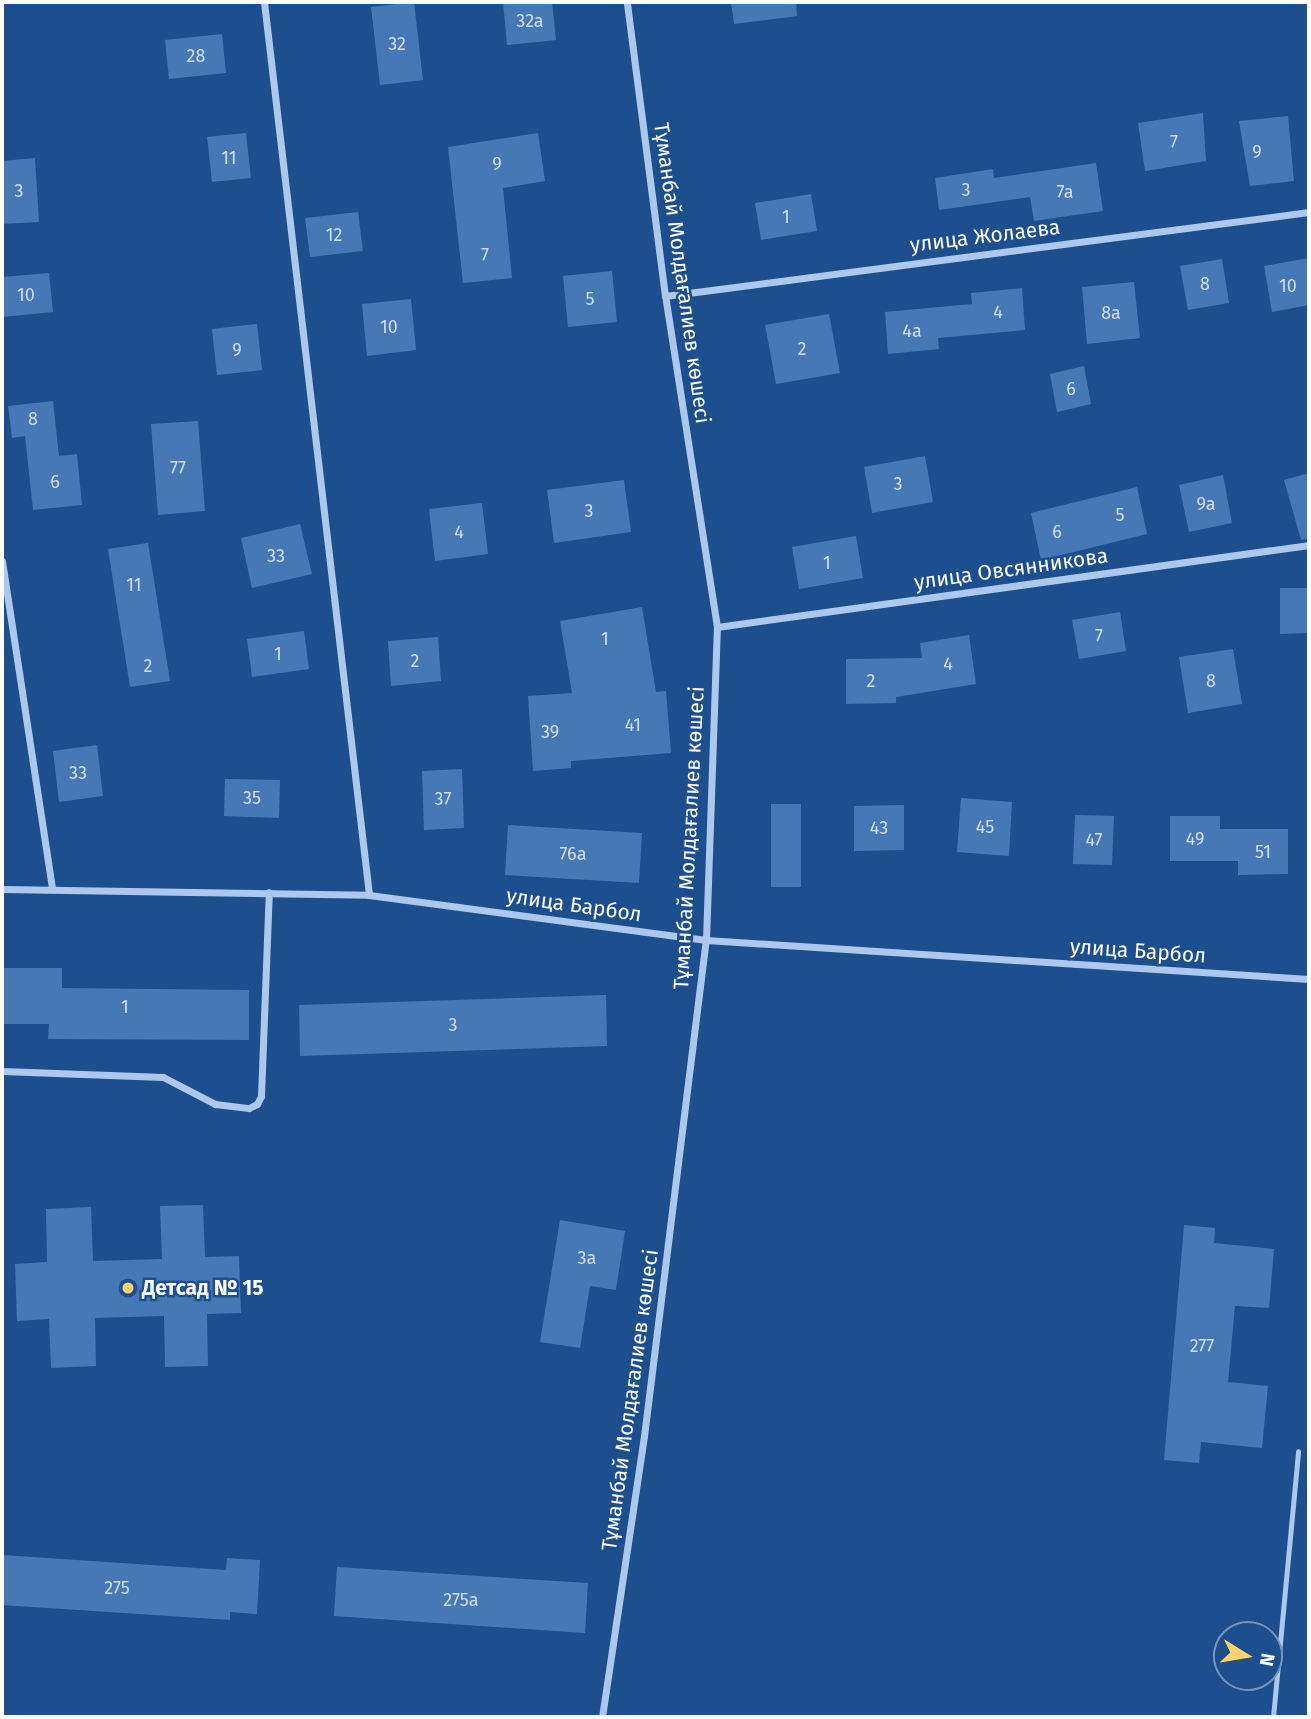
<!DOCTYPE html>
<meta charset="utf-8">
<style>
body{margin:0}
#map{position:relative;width:1311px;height:1719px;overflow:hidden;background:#1d4f8f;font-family:"Fira Sans",sans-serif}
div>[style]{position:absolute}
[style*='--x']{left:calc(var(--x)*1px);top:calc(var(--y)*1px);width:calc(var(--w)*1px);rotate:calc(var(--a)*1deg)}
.building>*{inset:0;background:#4678b6}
.service>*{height:5px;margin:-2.5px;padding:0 2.5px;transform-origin:2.5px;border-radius:2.5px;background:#acc9ed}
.minor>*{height:7px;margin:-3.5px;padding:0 3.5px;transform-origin:3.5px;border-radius:3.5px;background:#acc9ed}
.dots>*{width:19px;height:19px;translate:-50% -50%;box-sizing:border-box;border:4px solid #1d4f8f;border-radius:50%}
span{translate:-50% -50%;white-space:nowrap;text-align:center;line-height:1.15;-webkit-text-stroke:5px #1d4f8f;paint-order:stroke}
.number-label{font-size:18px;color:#d1dded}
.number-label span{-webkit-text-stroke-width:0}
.street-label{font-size:21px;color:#fff}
.poi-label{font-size:21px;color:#fff;font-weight:700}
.left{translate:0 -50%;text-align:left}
.frame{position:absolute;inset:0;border:4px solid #fff;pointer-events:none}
.north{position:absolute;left:1213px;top:1621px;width:70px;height:70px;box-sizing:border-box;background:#1d4f8f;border:2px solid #7795bc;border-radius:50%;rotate:101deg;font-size:19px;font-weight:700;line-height:28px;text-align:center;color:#fff}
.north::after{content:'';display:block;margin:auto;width:24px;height:32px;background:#fcd26a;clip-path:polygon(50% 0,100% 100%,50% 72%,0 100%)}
</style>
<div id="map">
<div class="building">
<div style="clip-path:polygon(414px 2px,423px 80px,380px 85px,371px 7px)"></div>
<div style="clip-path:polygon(503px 2px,552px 2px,556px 40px,507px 45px)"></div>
<div style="clip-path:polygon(731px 2px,796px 2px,797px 16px,734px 24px)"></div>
<div style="clip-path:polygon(222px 34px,226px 73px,169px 79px,165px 40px)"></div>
<div style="clip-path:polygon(1203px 113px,1206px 161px,1145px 171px,1138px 123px)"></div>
<div style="clip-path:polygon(1288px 116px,1294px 181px,1250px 186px,1239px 121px)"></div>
<div style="clip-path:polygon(246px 133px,251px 178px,212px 182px,207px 137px)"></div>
<div style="clip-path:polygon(538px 133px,545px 181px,503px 188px,512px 278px,463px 283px,448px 147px)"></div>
<div style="clip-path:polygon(35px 158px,39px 222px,2px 224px,2px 161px)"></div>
<div style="clip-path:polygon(1096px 163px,1103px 211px,1034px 221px,1030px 197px,939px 210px,935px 178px,993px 169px,994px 178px)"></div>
<div style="clip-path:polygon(811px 194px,817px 231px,761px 240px,755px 203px)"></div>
<div style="clip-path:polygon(358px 212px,363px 251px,310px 257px,305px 218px)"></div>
<div style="clip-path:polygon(1309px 258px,1309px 305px,1272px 312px,1264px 266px)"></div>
<div style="clip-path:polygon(1222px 259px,1229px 303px,1188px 310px,1180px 266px)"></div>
<div style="clip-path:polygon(612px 271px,617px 322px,568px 327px,563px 276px)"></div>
<div style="clip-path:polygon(49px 273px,53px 312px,2px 317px,2px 277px)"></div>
<div style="clip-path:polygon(1134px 282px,1140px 338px,1087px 344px,1082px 287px)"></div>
<div style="clip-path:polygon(1022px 288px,1025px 330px,938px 338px,939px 349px,888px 354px,885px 312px,972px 304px,971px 293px)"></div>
<div style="clip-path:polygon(411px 299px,416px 350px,367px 356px,362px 304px)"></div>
<div style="clip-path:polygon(829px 314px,840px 373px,776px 384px,765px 325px)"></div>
<div style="clip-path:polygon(257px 324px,262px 370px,217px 375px,212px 329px)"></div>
<div style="clip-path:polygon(1084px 366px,1091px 404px,1057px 412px,1050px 374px)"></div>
<div style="clip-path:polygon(53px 401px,59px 456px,77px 454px,82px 505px,33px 510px,25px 436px,12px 438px,8px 406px)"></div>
<div style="clip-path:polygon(198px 421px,205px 511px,158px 515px,151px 424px)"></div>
<div style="clip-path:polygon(925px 456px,933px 502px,872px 513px,864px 467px)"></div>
<div style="clip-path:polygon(1309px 473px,1309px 539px,1301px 540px,1284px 480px)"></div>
<div style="clip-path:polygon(1223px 475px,1232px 523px,1189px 532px,1179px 485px)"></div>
<div style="clip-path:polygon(624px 480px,631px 532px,554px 543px,547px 490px)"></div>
<div style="clip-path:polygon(1137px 487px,1147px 534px,1041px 560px,1031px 513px)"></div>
<div style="clip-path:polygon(482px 503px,488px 554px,435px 561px,429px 509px)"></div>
<div style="clip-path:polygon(300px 524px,312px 574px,252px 588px,241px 538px)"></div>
<div style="clip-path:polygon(856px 536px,863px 578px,799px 589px,792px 547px)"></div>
<div style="clip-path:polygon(148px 543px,170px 681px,130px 687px,108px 549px)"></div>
<div style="clip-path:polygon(1280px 588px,1309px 588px,1309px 633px,1280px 634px)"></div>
<div style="clip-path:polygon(642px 607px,656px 692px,666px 691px,671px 753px,571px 761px,571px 768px,533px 771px,528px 696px,572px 693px,560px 621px)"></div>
<div style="clip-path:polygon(1120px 612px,1126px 651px,1079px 659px,1072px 620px)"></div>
<div style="clip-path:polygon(304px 631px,309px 669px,252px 677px,247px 639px)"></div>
<div style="clip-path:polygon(969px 635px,976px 684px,896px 697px,896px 703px,846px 704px,846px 659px,922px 658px,920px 643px)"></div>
<div style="clip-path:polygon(438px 637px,441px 681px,391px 686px,388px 641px)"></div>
<div style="clip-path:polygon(1233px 649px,1242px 704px,1188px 713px,1179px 657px)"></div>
<div style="clip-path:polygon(97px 745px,103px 796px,59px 802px,53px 751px)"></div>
<div style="clip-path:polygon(462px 769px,464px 828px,424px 830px,422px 771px)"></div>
<div style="clip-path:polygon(225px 779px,280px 780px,279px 818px,224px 816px)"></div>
<div style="clip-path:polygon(961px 798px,1012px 802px,1009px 856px,957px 852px)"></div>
<div style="clip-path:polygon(771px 804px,801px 804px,801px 887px,771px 887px)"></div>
<div style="clip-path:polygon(904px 805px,904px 850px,854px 851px,854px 806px)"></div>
<div style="clip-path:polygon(1075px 815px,1114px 816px,1112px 865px,1073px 864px)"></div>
<div style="clip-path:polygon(1170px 816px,1220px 816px,1220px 829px,1288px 829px,1288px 874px,1238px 875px,1238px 861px,1170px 861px)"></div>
<div style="clip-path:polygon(508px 825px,642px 833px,639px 883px,505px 875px)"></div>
<div style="clip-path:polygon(2px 968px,62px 968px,62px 988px,249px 990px,249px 1040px,48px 1039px,49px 1024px,2px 1024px)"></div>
<div style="clip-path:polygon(606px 995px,607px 1046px,300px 1056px,299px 1005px)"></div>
<div style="clip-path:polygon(203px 1205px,205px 1257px,239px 1256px,241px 1313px,207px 1314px,208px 1366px,165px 1367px,164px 1316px,95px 1318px,96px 1366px,51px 1368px,49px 1319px,17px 1321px,15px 1264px,47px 1262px,46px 1209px,91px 1207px,93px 1261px,162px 1259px,160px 1206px)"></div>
<div style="clip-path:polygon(560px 1220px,625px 1231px,616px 1290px,590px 1286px,580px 1348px,540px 1342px)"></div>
<div style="clip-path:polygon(1184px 1225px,1215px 1228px,1214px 1243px,1274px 1249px,1269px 1308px,1235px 1306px,1228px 1382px,1268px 1386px,1262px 1448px,1201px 1442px,1199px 1463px,1164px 1460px)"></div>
<div style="clip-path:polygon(2px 1555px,226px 1570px,227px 1558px,260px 1560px,257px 1614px,230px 1612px,230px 1620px,2px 1605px)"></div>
<div style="clip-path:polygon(337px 1567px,588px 1583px,585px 1633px,334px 1616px)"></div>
</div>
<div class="service">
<div style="--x:1273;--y:1717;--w:267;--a:-84.6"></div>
</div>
<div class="minor">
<div style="--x:264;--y:2;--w:899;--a:83.29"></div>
<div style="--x:665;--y:296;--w:649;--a:-7.43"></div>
<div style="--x:2;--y:561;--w:330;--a:81.3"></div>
<div style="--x:717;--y:627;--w:598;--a:-7.89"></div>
<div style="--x:2;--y:889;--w:367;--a:0.9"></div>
<div style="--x:369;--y:895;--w:340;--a:7.6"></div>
<div style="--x:706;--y:940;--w:604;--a:3.7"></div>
<div style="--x:2;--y:1071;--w:161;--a:2.1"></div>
<div style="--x:163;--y:1077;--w:59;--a:27.4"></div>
<div style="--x:215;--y:1104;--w:34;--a:7"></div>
<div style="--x:249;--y:1108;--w:9;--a:-27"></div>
<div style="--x:257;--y:1104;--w:9;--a:-63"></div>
<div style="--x:261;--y:1096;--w:204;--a:-87.8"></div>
<div style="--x:602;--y:1717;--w:284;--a:-81.5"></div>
<div style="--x:644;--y:1436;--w:500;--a:-82.9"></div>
<div style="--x:706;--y:940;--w:313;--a:-88"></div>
<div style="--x:717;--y:627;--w:335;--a:-98.9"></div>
<div style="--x:665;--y:296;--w:296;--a:-97.4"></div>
</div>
<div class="dots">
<div style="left:128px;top:1288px;background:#fcd26a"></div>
</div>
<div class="number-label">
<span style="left:530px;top:21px">32а</span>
<span style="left:397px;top:44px">32</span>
<span style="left:196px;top:56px">28</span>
<span style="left:1174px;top:142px">7</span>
<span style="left:1257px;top:152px">9</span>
<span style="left:229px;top:158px">11</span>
<span style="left:497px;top:164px">9</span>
<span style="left:966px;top:190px">3</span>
<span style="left:19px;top:191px">3</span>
<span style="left:1065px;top:192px">7а</span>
<span style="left:786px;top:217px">1</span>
<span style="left:334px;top:235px">12</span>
<span style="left:485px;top:255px">7</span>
<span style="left:1205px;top:284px">8</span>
<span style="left:1288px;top:286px">10</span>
<span style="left:26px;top:295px">10</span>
<span style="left:590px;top:299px">5</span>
<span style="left:998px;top:312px">4</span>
<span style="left:1111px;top:313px">8а</span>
<span style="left:389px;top:327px">10</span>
<span style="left:912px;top:331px">4а</span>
<span style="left:802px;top:349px">2</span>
<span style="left:237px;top:350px">9</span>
<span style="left:1071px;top:389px">6</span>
<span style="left:33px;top:419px">8</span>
<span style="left:178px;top:468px">77</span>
<span style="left:55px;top:482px">6</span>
<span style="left:898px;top:484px">3</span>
<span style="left:1206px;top:504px">9а</span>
<span style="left:589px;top:511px">3</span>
<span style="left:1120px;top:515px">5</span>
<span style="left:459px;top:532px">4</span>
<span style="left:1057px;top:532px">6</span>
<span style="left:276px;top:556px">33</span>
<span style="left:827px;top:563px">1</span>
<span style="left:134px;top:585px">11</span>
<span style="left:1099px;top:636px">7</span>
<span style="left:605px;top:639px">1</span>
<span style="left:278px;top:654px">1</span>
<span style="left:415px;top:661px">2</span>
<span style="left:948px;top:664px">4</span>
<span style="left:148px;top:666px">2</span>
<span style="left:871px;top:681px">2</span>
<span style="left:1211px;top:681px">8</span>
<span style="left:633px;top:725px">41</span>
<span style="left:550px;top:732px">39</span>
<span style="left:78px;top:773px">33</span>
<span style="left:252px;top:798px">35</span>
<span style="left:443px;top:799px">37</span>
<span style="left:985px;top:827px">45</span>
<span style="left:879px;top:828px">43</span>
<span style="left:1195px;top:839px">49</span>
<span style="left:1094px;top:840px">47</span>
<span style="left:1263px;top:852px">51</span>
<span style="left:573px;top:854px">76а</span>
<span style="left:125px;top:1007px">1</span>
<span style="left:453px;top:1025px">3</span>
<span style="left:587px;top:1258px">3а</span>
<span style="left:1202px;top:1346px">277</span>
<span style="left:117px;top:1588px">275</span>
<span style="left:461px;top:1600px">275а</span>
</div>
<div class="street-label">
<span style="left:985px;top:236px;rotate:-7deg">улица Жолаева</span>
<span style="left:682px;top:273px;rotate:82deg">Тұманбай Молдағалиев көшесі</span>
<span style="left:1011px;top:569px;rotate:-8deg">улица Овсянникова</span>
<span style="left:689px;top:838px;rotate:-87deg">Тұманбай Молдағалиев көшесі</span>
<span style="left:574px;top:905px;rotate:8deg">улица Барбол</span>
<span style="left:1138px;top:951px;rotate:4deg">улица Барбол</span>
<span style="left:630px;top:1400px;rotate:-82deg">Тұманбай Молдағалиев көшесі</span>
</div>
<div class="poi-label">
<span class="left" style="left:142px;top:1288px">Детсад № 15</span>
</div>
<div class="frame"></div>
<div class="north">N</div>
</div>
